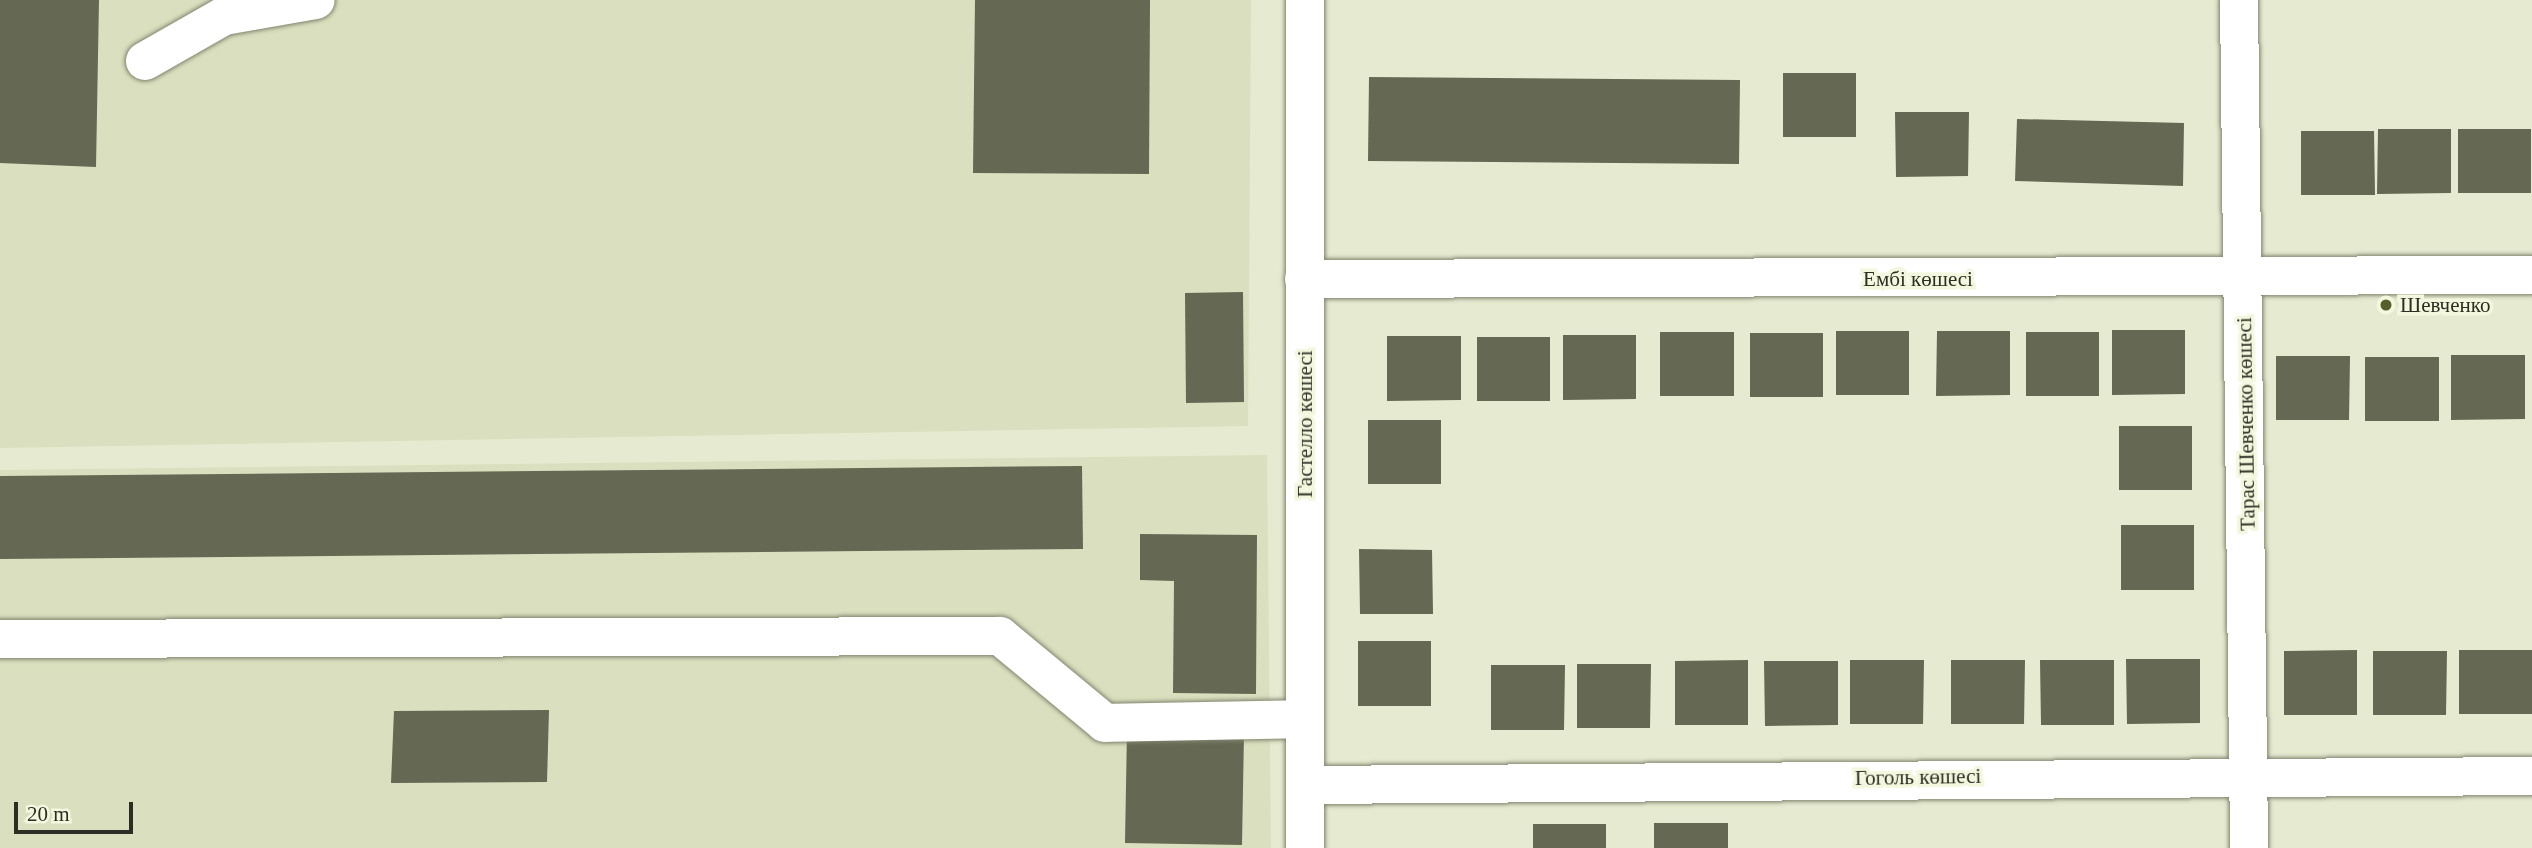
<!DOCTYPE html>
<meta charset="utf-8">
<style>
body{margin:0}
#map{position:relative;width:2532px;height:848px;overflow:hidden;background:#e6ead1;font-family:Georgia,serif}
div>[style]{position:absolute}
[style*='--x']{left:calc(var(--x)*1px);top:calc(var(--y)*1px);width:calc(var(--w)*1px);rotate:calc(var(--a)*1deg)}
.built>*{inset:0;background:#dadfbf}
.building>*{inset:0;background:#656852}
.roads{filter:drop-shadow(0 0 2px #82856f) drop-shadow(0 0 2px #82856f)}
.minor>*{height:38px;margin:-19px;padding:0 19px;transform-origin:19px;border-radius:19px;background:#fff}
.dots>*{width:19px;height:19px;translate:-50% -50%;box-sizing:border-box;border:4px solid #f3f7de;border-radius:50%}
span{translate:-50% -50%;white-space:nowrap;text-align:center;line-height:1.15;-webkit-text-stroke:7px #f3f7de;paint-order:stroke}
.street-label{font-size:21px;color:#2c2e24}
.poi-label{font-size:21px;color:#2c2e24}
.left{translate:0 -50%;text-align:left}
.scale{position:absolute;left:14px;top:802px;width:119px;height:32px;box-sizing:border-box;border:4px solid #2c2e24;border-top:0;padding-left:9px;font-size:21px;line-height:24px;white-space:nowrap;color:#2c2e24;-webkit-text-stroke:5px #f3f7de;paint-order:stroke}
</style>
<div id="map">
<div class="built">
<div style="clip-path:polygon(0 0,1251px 0,1248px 426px,0 448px)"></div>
<div style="clip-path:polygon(1267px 455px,1271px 848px,0 848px,0 470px)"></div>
</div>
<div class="building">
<div style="clip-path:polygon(0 0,99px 0,96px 167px,0 163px)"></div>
<div style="clip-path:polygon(975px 0,1150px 0,1149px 174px,973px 173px)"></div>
<div style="clip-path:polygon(1783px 73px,1856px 73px,1856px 137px,1783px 137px)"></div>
<div style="clip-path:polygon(1369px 77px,1740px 80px,1739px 164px,1368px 161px)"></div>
<div style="clip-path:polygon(1895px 112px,1969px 112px,1968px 176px,1896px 177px)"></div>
<div style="clip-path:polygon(2017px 119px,2184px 123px,2183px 186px,2015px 181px)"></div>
<div style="clip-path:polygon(2378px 129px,2451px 129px,2451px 193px,2377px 194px)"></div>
<div style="clip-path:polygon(2458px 129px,2531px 129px,2531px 193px,2458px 193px)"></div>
<div style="clip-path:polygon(2301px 131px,2374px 131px,2375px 195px,2301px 195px)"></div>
<div style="clip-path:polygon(1243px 292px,1244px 402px,1186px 403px,1185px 293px)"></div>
<div style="clip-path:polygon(2112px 330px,2185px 330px,2185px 394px,2112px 395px)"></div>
<div style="clip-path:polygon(1836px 331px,1909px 331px,1909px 395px,1836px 395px)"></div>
<div style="clip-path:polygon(1937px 331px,2010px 331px,2010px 395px,1936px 396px)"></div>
<div style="clip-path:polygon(1660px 332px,1734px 332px,1734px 396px,1660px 396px)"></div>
<div style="clip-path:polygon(2026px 332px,2099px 332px,2099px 396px,2026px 396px)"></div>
<div style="clip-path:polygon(1750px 333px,1823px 333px,1823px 397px,1750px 397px)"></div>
<div style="clip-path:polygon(1563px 335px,1636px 335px,1636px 399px,1563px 400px)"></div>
<div style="clip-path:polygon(1387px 336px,1461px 336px,1461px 400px,1387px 401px)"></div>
<div style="clip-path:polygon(1477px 337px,1550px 337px,1550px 401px,1477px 401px)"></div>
<div style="clip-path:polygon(2451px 355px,2525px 355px,2525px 419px,2451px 420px)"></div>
<div style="clip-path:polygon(2276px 356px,2350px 356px,2349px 420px,2276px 420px)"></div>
<div style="clip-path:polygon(2365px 357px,2439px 357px,2439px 421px,2365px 421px)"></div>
<div style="clip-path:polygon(1368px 420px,1441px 420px,1441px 484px,1368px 484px)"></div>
<div style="clip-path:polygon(2119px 426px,2192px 426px,2192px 490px,2119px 490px)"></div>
<div style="clip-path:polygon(1082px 466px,1083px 549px,0 559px,0 476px)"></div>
<div style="clip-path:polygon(2121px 525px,2194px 525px,2194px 590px,2121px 590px)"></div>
<div style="clip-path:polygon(1140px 534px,1257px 535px,1256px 694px,1173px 693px,1174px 581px,1140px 580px)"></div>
<div style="clip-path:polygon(1359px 549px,1432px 550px,1433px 614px,1360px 614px)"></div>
<div style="clip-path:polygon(1358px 641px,1431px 641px,1431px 706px,1358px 706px)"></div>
<div style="clip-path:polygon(2357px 650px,2357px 715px,2284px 715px,2284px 651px)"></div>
<div style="clip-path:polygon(2459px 650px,2532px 650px,2532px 714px,2459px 714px)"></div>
<div style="clip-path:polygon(2373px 651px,2447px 651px,2446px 715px,2373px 715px)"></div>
<div style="clip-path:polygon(2126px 659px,2200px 659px,2200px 723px,2127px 724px)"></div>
<div style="clip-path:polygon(1748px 660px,1748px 725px,1675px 725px,1675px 661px)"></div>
<div style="clip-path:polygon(1850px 660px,1924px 660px,1923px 724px,1850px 724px)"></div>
<div style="clip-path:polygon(1951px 660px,2025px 660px,2024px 724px,1951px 724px)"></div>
<div style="clip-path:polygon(2040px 660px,2114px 660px,2114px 725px,2041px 725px)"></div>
<div style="clip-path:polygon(1764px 661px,1838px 661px,1838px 725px,1765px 726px)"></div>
<div style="clip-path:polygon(1577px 664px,1651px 664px,1650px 728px,1577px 728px)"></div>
<div style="clip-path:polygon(1491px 665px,1565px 665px,1564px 730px,1491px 730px)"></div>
<div style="clip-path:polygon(549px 710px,547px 782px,391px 783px,394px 711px)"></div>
<div style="clip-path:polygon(1127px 730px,1244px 733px,1242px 845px,1125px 843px)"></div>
<div style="clip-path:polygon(1654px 823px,1728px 823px,1728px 848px,1654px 848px)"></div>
<div style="clip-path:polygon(1533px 824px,1606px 824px,1606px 848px,1533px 848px)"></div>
</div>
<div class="roads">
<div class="minor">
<div style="--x:2239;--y:0;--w:848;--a:89.32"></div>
<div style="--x:145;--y:61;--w:91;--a:-29.7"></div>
<div style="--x:224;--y:16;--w:93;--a:-9.9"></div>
<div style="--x:1304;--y:279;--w:1228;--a:-0.19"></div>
<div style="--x:0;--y:639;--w:1000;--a:-0.17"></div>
<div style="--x:1000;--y:636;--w:136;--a:39.6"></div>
<div style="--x:1105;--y:723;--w:200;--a:-1.1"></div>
<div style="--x:1305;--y:785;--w:1227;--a:-0.42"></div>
<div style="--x:1305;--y:848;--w:848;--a:-90"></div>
</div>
</div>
<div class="dots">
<div style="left:2386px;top:305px;background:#575d2b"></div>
</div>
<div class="street-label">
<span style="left:1918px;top:279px">Ембі көшесі</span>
<span style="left:1305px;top:424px;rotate:-90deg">Гастелло көшесі</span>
<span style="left:2246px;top:424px;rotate:-91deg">Тарас Шевченко көшесі</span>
<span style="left:1918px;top:777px;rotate:-1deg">Гоголь көшесі</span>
</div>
<div class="poi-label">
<span class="left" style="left:2400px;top:305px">Шевченко</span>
</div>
<div class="scale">20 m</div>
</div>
